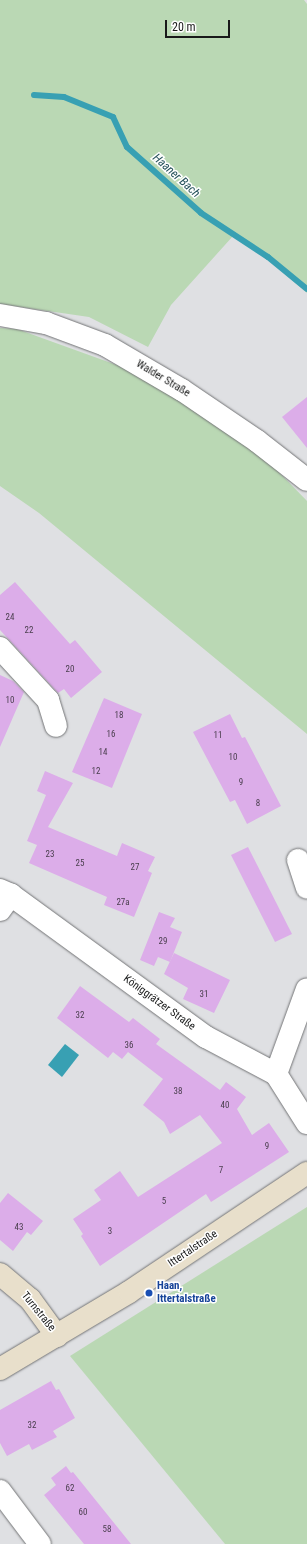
<!DOCTYPE html>
<meta charset="utf-8">
<style>
body{margin:0}
#map{position:relative;width:307px;height:1544px;overflow:hidden;background:#dfe0e3;font-family:"Roboto Condensed",sans-serif}
div>[style]{position:absolute}
[style*='--x']{left:calc(var(--x)*1px);top:calc(var(--y)*1px);width:calc(var(--w)*1px);rotate:calc(var(--a)*1deg)}
.green>*{inset:0;background:#bad8b4}
.water>*{inset:0;background:#38a0b3}
.stream>*{height:6px;margin:-3px;padding:0 3px;transform-origin:3px;border-radius:3px;background:#38a0b3}
.building>*{inset:0;background:#dcade9}
.roads{filter:drop-shadow(0 0 1px #737476) drop-shadow(0 0 1px #737476)}
.street>*{height:22px;margin:-11px;padding:0 11px;transform-origin:11px;border-radius:11px;background:#fff}
.secondary>*{height:22px;margin:-11px;padding:0 11px;transform-origin:11px;border-radius:11px;background:#e8dfcb}
.dots>*{width:11px;height:11px;translate:-50% -50%;box-sizing:border-box;border:2px solid #fff;border-radius:50%}
span{translate:-50% -50%;white-space:nowrap;text-align:center;line-height:1.15;-webkit-text-stroke:3px #fff;paint-order:stroke}
.number-label{font-size:9px;color:#493e4d}
.number-label span{-webkit-text-stroke-width:0}
.street-label{font-size:11px;color:#181919}
.transit-label{font-size:11px;color:#164399;font-weight:700}
.left{translate:0 -50%;text-align:left}
.water-label{font-size:12px;color:#27535c;font-style:italic}
.scale{position:absolute;left:165px;top:20px;width:65px;height:18px;box-sizing:border-box;border:2px solid #181919;border-top:0;padding-left:5px;font-size:12px;line-height:14px;white-space:nowrap;color:#181919;-webkit-text-stroke:3px #fff;paint-order:stroke}
</style>
<div id="map">
<div class="green">
<div style="clip-path:polygon(0 0,304px 0,307px 4px,307px 293px,272px 263px,233px 236px,171px 305px,148px 347px,89px 317px,0 304px)"></div>
<div style="clip-path:polygon(0 328px,17px 329px,125px 368px,226px 429px,268px 461px,307px 501px,307px 734px,39px 513px,0 486px)"></div>
<div style="clip-path:polygon(307px 1207px,307px 1544px,225px 1544px,70px 1356px)"></div>
</div>
<div class="water">
<div style="clip-path:polygon(65px 1044px,79px 1055px,62px 1077px,48px 1065px)"></div>
</div>
<div class="stream">
<div style="--x:34;--y:95;--w:30;--a:4"></div>
<div style="--x:64;--y:97;--w:53;--a:22.2"></div>
<div style="--x:113;--y:117;--w:33;--a:65"></div>
<div style="--x:127;--y:147;--w:99;--a:41.7"></div>
<div style="--x:201;--y:213;--w:80;--a:33.3"></div>
<div style="--x:268;--y:257;--w:50;--a:39.4"></div>
</div>
<div class="building">
<div style="clip-path:polygon(307px 397px,307px 448px,282px 417px)"></div>
<div style="clip-path:polygon(15px 582px,70px 644px,75px 640px,102px 672px,71px 698px,64px 689px,58px 693px,0 630px,0 595px)"></div>
<div style="clip-path:polygon(0 675px,13px 681px,24px 692px,0 747px)"></div>
<div style="clip-path:polygon(104px 698px,142px 714px,112px 788px,72px 772px)"></div>
<div style="clip-path:polygon(230px 714px,242px 738px,245px 737px,281px 806px,247px 824px,235px 800px,230px 802px,193px 732px)"></div>
<div style="clip-path:polygon(45px 771px,73px 783px,48px 827px,117px 856px,122px 843px,155px 857px,148px 871px,152px 873px,134px 917px,104px 905px,107px 897px,29px 863px,37px 845px,27px 841px,46px 795px,37px 791px)"></div>
<div style="clip-path:polygon(248px 847px,292px 934px,275px 942px,231px 855px)"></div>
<div style="clip-path:polygon(159px 912px,175px 918px,170px 927px,182px 932px,170px 962px,158px 957px,154px 966px,140px 960px)"></div>
<div style="clip-path:polygon(174px 953px,230px 980px,214px 1013px,183px 999px,188px 988px,164px 974px)"></div>
<div style="clip-path:polygon(80px 986px,129px 1022px,133px 1018px,160px 1039px,156px 1044px,220px 1090px,226px 1082px,246px 1097px,237px 1109px,252px 1135px,269px 1123px,289px 1152px,211px 1202px,206px 1194px,100px 1266px,81px 1236px,83px 1234px,73px 1219px,101px 1200px,94px 1190px,120px 1171px,138px 1197px,222px 1143px,200px 1115px,170px 1134px,164px 1122px,143px 1105px,163px 1079px,128px 1052px,122px 1059px,113px 1052px,108px 1058px,57px 1018px)"></div>
<div style="clip-path:polygon(8px 1193px,43px 1221px,31px 1235px,27px 1232px,13px 1251px,0 1240px,0 1203px)"></div>
<div style="clip-path:polygon(51px 1381px,56px 1390px,59px 1389px,75px 1418px,53px 1431px,57px 1437px,32px 1450px,29px 1444px,7px 1456px,0 1443px,0 1410px)"></div>
<div style="clip-path:polygon(66px 1466px,71px 1473px,73px 1472px,131px 1544px,84px 1544px,44px 1495px,56px 1485px,51px 1478px)"></div>
</div>
<div class="roads">
<div class="street">
<div style="--x:0;--y:315;--w:47;--a:9.9"></div>
<div style="--x:46;--y:323;--w:63;--a:20.4"></div>
<div style="--x:105;--y:345;--w:89;--a:30.3"></div>
<div style="--x:182;--y:390;--w:91;--a:34.2"></div>
<div style="--x:257;--y:441;--w:63;--a:38"></div>
<div style="--x:0;--y:648;--w:71;--a:47.3"></div>
<div style="--x:48;--y:700;--w:27;--a:73"></div>
<div style="--x:298;--y:860;--w:29;--a:72"></div>
<div style="--x:0;--y:890;--w:12;--a:24"></div>
<div style="--x:11;--y:895;--w:241;--a:36.1"></div>
<div style="--x:206;--y:1037;--w:79;--a:27.9"></div>
<div style="--x:276;--y:1074;--w:58;--a:57.7"></div>
<div style="--x:0;--y:910;--w:19;--a:-54"></div>
<div style="--x:276;--y:1074;--w:90;--a:-70"></div>
<div style="--x:0;--y:1491;--w:66;--a:53"></div>
</div>
<div class="secondary">
<div style="--x:0;--y:1274;--w:39;--a:40"></div>
<div style="--x:30;--y:1299;--w:46;--a:53.9"></div>
<div style="--x:0;--y:1369;--w:150;--a:-30.8"></div>
<div style="--x:129;--y:1292;--w:214;--a:-33.8"></div>
</div>
</div>
<div class="dots">
<div style="left:149px;top:1293px;background:#1a4fb4"></div>
</div>
<div class="number-label">
<span style="left:10px;top:617px">24</span>
<span style="left:29px;top:630px">22</span>
<span style="left:70px;top:669px">20</span>
<span style="left:10px;top:700px">10</span>
<span style="left:119px;top:715px">18</span>
<span style="left:111px;top:734px">16</span>
<span style="left:218px;top:735px">11</span>
<span style="left:103px;top:752px">14</span>
<span style="left:233px;top:757px">10</span>
<span style="left:96px;top:771px">12</span>
<span style="left:241px;top:782px">9</span>
<span style="left:258px;top:803px">8</span>
<span style="left:50px;top:854px">23</span>
<span style="left:80px;top:863px">25</span>
<span style="left:135px;top:867px">27</span>
<span style="left:123px;top:902px">27a</span>
<span style="left:163px;top:941px">29</span>
<span style="left:204px;top:994px">31</span>
<span style="left:80px;top:1015px">32</span>
<span style="left:129px;top:1045px">36</span>
<span style="left:178px;top:1091px">38</span>
<span style="left:225px;top:1105px">40</span>
<span style="left:267px;top:1146px">9</span>
<span style="left:221px;top:1170px">7</span>
<span style="left:164px;top:1201px">5</span>
<span style="left:19px;top:1227px">43</span>
<span style="left:110px;top:1231px">3</span>
<span style="left:32px;top:1425px">32</span>
<span style="left:70px;top:1488px">62</span>
<span style="left:83px;top:1512px">60</span>
<span style="left:107px;top:1529px">58</span>
</div>
<div class="street-label">
<span style="left:163px;top:379px;rotate:31deg">Walder Straße</span>
<span style="left:159px;top:1003px;rotate:36deg">Königgrätzer Straße</span>
<span style="left:193px;top:1249px;rotate:-34deg">Ittertalstraße</span>
<span style="left:38px;top:1312px;rotate:51deg">Turnstraße</span>
</div>
<div class="transit-label">
<span class="left" style="left:157px;top:1293px">Haan,<br>Ittertalstraße</span>
</div>
<div class="water-label">
<span style="left:176px;top:176px;rotate:42deg">Haaner Bach</span>
</div>
<div class="scale">20 m</div>
</div>
